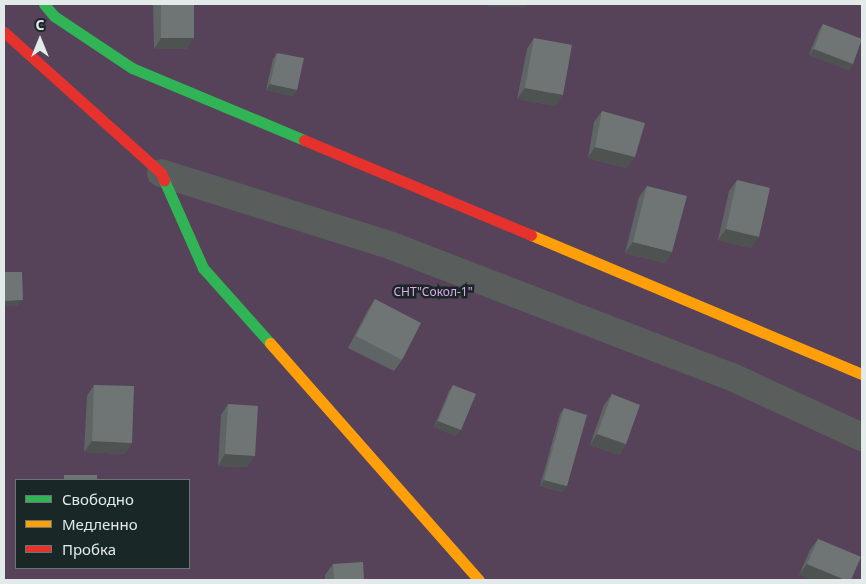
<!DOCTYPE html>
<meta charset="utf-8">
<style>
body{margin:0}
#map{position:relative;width:866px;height:584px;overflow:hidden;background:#262e2d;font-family:"Noto Sans",sans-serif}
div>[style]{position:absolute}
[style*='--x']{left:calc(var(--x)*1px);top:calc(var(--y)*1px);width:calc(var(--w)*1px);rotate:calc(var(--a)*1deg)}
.green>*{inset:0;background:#564359}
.street>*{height:28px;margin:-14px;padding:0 14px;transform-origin:14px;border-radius:14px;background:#595d5c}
.fast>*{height:11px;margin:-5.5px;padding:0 5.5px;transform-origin:5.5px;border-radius:5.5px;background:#30b455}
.slow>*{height:11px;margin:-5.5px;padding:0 5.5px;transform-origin:5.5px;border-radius:5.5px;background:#ff9f0a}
.jam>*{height:11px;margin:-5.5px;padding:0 5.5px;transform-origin:5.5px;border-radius:5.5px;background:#e5322d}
.wall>*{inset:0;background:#5f6564}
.shaded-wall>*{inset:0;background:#4e5251}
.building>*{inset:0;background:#6f7574}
span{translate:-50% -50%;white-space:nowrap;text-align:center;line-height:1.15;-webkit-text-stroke:5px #192826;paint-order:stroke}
.park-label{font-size:12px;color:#e5a8ea}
.frame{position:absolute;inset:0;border:5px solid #e2ebea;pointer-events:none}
.legend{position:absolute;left:15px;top:479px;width:175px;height:90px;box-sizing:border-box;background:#192826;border:1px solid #697674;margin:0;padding:6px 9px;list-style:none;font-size:15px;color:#e2ebea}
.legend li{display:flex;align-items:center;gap:10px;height:25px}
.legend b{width:25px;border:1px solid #697674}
.north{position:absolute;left:15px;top:15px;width:50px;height:50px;-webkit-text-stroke:4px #192826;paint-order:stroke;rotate:0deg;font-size:14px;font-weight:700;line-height:20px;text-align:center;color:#e2ebea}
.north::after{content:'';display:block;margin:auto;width:18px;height:22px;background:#e2ebea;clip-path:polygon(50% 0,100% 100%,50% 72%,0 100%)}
</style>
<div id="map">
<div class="green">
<div style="clip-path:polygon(evenodd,4px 4px,862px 4px,862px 580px,4px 580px,4px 4px,16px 480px,189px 480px,189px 568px,16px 568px,16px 480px)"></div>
</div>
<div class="street">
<div style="--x:161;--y:173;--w:242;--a:17.5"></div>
<div style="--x:392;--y:246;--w:364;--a:21.1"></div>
<div style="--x:732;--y:377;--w:143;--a:24.8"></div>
</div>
<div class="fast">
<div style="--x:44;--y:4;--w:16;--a:50"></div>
<div style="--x:54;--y:16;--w:94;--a:33.7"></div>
<div style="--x:132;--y:68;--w:186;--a:22.7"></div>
<div style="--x:164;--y:180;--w:96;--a:66.1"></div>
<div style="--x:203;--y:268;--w:101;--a:48.2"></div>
</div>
<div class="slow">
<div style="--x:531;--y:235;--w:359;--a:22.8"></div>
<div style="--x:270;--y:343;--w:316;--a:48.6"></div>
</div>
<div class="jam">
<div style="--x:4;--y:32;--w:211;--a:41.9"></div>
<div style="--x:161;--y:173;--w:8;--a:67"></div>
<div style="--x:304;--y:140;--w:246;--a:22.7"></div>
</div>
<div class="wall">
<div style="clip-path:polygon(153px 4px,194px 4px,187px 49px,154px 49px)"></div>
<div style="clip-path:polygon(823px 24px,853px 64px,849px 70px,809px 55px,819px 30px)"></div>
<div style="clip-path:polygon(534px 38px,555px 106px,517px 99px,527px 49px)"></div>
<div style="clip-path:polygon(277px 53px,293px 96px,266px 90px,273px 59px)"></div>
<div style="clip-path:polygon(602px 111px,627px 168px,588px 158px,594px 122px)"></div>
<div style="clip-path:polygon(737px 180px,751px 248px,718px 240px,729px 191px)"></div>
<div style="clip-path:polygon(647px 186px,672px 252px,665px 263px,625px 253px,639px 197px)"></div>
<div style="clip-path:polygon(375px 299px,402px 360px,394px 371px,348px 348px,368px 310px)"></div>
<div style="clip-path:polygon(94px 385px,132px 443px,124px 454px,84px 452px,87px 396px)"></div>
<div style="clip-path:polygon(453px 385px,456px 436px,434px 427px,449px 391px)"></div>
<div style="clip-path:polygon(612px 394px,626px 444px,619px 455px,590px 445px,604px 405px)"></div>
<div style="clip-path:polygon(228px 404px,247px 467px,218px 466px,221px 415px)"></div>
<div style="clip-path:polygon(564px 408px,563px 492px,540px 486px,560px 414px)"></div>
<div style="clip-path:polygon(818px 539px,861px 557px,799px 575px,810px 550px)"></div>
<div style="clip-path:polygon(333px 564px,364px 580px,325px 580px,325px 575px)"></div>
</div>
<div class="shaded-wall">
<div style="clip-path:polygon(490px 4px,528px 4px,526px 7px,487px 7px)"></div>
<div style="clip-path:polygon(161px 38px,194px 38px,187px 49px,154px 49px)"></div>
<div style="clip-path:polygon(814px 49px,853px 64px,849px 70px,809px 55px)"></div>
<div style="clip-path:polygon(270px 84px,297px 90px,293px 96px,266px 90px)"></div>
<div style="clip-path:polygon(525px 88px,563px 95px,555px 106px,517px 99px)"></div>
<div style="clip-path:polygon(595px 147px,635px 157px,627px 168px,588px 158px)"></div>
<div style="clip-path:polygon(726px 229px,759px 237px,751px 248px,718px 240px)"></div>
<div style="clip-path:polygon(633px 242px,672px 252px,665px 263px,625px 253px)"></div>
<div style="clip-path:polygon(23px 300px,18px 306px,4px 306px,4px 301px)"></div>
<div style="clip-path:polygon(438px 421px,461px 430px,456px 436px,434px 427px)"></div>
<div style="clip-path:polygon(597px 434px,626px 444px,619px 455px,590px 445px)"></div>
<div style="clip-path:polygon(92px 441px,132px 443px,124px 454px,84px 452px)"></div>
<div style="clip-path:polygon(225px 454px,255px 456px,247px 467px,218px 466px)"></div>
<div style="clip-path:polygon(544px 480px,567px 486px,563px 492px,540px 486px)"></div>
<div style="clip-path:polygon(807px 564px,845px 580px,811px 580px,799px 575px)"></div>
</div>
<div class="building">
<div style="clip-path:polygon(161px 4px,194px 4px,194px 38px,161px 38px)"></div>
<div style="clip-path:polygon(823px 24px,862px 39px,853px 64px,814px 49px)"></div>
<div style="clip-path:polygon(534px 38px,572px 45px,563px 95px,525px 88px)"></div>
<div style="clip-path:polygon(277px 53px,304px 58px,297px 90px,270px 84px)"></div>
<div style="clip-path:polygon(602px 111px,645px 123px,635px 157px,595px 147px)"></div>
<div style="clip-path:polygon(737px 180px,770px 188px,759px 237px,726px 229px)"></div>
<div style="clip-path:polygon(647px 186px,687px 196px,672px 252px,633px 242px)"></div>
<div style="clip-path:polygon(4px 272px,22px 272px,23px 300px,4px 301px)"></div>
<div style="clip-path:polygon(375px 299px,421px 323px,402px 360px,356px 336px)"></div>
<div style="clip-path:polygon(94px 385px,134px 386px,132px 443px,92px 441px)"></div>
<div style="clip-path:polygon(453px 385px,476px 394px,461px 430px,438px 421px)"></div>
<div style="clip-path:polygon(612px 394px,640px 405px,626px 444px,597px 434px)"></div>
<div style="clip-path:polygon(228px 404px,258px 406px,255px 456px,225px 454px)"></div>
<div style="clip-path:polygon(564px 408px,587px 415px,567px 486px,544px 480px)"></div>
<div style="clip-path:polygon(64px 475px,97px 475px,97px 480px,64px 480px)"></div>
<div style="clip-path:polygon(818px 539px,861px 557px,851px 580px,845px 580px,807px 564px)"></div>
<div style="clip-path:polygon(363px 562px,364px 580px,334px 580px,333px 564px)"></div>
</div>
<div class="park-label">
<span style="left:433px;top:292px">СНТ"Сокол-1"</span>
</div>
<div class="frame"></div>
<ul class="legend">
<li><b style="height:6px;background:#30b455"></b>Свободно</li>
<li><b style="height:6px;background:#ff9f0a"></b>Медленно</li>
<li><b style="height:6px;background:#e5322d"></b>Пробка</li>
</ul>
<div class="north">С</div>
</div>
